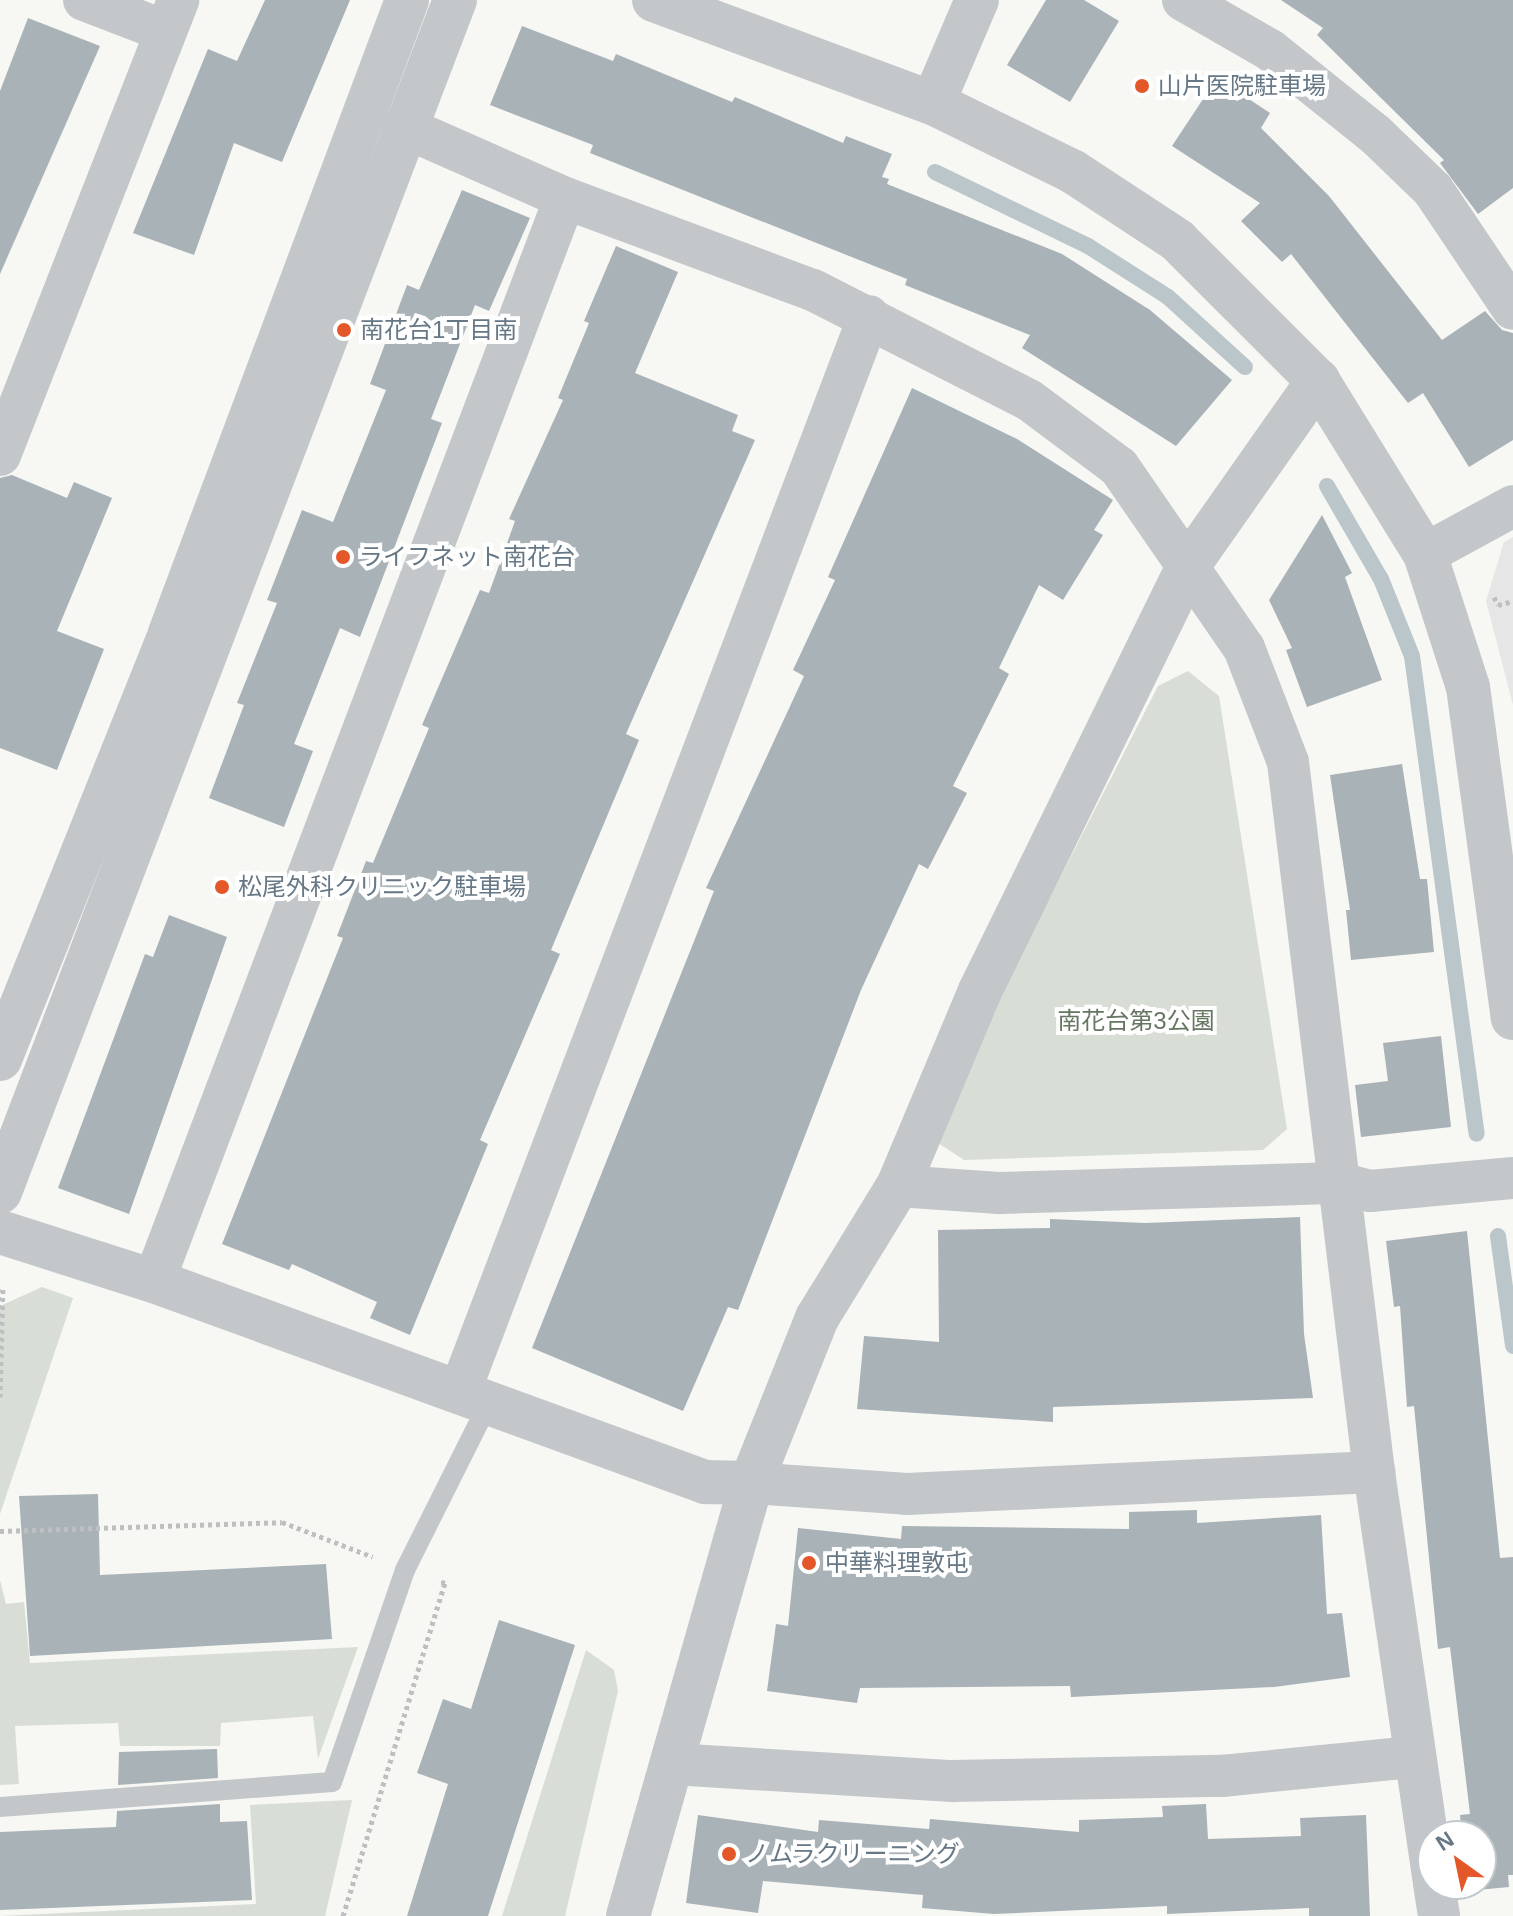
<!DOCTYPE html>
<meta charset="utf-8">
<style>
body{margin:0}
#map{position:relative;width:1513px;height:1916px;overflow:hidden;background:#f7f7f4;font-family:Arial,"Noto Sans JP",sans-serif}
div>[style]{position:absolute}
[style*='--x']{left:calc(var(--x)*1px);top:calc(var(--y)*1px);width:calc(var(--w)*1px);rotate:calc(var(--a)*1deg)}
.built>*{inset:0;background:#e5e6e5}
.green>*{inset:0;background:#d8ded5}
.stream>*{height:16px;margin:-8px;padding:0 8px;transform-origin:8px;border-radius:8px;background:#bac6ca}
.building>*{inset:0;background:#a9b2b7}
.path>*{height:5px;margin-top:-2.5px;transform-origin:0;background:repeating-linear-gradient(90deg,#bdbfc1 0 4px,transparent 0 8px)}
.service>*{height:20px;margin:-10px;padding:0 10px;transform-origin:10px;border-radius:10px;background:#c3c7ca}
.minor>*{height:42px;margin:-21px;padding:0 21px;transform-origin:21px;border-radius:21px;background:#c3c7ca}
.tertiary>*{height:44px;margin:-22px;padding:0 22px;transform-origin:22px;border-radius:22px;background:#c3c7ca}
.dots>*{width:22px;height:22px;translate:-50% -50%;box-sizing:border-box;border:4px solid #fff;border-radius:50%}
span{translate:-50% -50%;white-space:nowrap;text-align:center;line-height:1.15;-webkit-text-stroke:8px #fff;paint-order:stroke}
.poi-label{font-size:24px;color:#667785}
.left{translate:0 -50%;text-align:left}
.park-label{font-size:24px;color:#657761}
.north{position:absolute;left:1417px;top:1820px;width:80px;height:80px;box-sizing:border-box;background:#fff;border:2px solid #c2c9ce;border-radius:50%;rotate:327deg;font-size:22px;font-weight:700;line-height:32px;text-align:center;color:#667785}
.north::after{content:'';display:block;margin:auto;width:28px;height:36px;background:#e35728;clip-path:polygon(50% 0,100% 100%,50% 72%,0 100%)}
</style>
<div id="map">
<div class="built">
<div style="clip-path:polygon(1513px 537px,1513px 705px,1486px 601px,1504px 542px)"></div>
</div>
<div class="green">
<div style="clip-path:polygon(1188px 671px,1219px 696px,1287px 1129px,1263px 1150px,964px 1160px,938px 1143px,940px 1113px,1158px 686px)"></div>
<div style="clip-path:polygon(42px 1287px,73px 1298px,0 1514px,0 1306px)"></div>
<div style="clip-path:polygon(0 1580px,6px 1604px,24px 1602px,30px 1663px,358px 1647px,318px 1759px,313px 1716px,221px 1723px,220px 1746px,120px 1746px,118px 1723px,15px 1726px,19px 1784px,0 1785px)"></div>
<div style="clip-path:polygon(586px 1650px,614px 1670px,618px 1691px,565px 1916px,502px 1916px)"></div>
<div style="clip-path:polygon(352px 1800px,325px 1916px,0 1916px,256px 1904px,250px 1805px)"></div>
</div>
<div class="stream">
<div style="--x:935;--y:172;--w:170;--a:25.8"></div>
<div style="--x:1088;--y:246;--w:95;--a:32.5"></div>
<div style="--x:1168;--y:297;--w:104;--a:42.3"></div>
<div style="--x:1327;--y:486;--w:108;--a:59.9"></div>
<div style="--x:1381;--y:579;--w:83;--a:68.1"></div>
<div style="--x:1412;--y:656;--w:482;--a:82.3"></div>
<div style="--x:1498;--y:1236;--w:111;--a:82.2"></div>
</div>
<div class="building">
<div style="clip-path:polygon(265px 0,350px 0,282px 162px,234px 143px,194px 255px,133px 233px,208px 49px,237px 61px)"></div>
<div style="clip-path:polygon(1046px 0,1084px 0,1119px 21px,1070px 102px,1007px 65px)"></div>
<div style="clip-path:polygon(1281px 0,1513px 0,1513px 188px,1478px 214px,1440px 163px,1444px 160px,1317px 35px,1323px 28px)"></div>
<div style="clip-path:polygon(28px 18px,100px 46px,0 274px,0 91px)"></div>
<div style="clip-path:polygon(522px 26px,613px 61px,616px 54px,732px 102px,735px 97px,843px 143px,846px 136px,892px 154px,882px 177px,889px 179px,887px 184px,1062px 254px,1150px 310px,1232px 380px,1176px 446px,1022px 348px,1030px 335px,905px 285px,907px 279px,590px 153px,593px 145px,490px 105px)"></div>
<div style="clip-path:polygon(1217px 78px,1270px 113px,1261px 128px,1329px 196px,1442px 340px,1485px 311px,1502px 330px,1513px 333px,1513px 440px,1469px 467px,1423px 393px,1408px 403px,1291px 254px,1282px 262px,1241px 221px,1260px 203px,1172px 146px)"></div>
<div style="clip-path:polygon(462px 190px,530px 218px,489px 311px,475px 305px,431px 419px,442px 423px,360px 637px,340px 628px,294px 744px,313px 751px,284px 827px,209px 798px,244px 705px,237px 703px,277px 603px,267px 600px,302px 510px,333px 522px,386px 390px,370px 384px,407px 285px,419px 290px)"></div>
<div style="clip-path:polygon(616px 246px,678px 272px,635px 373px,738px 415px,732px 431px,755px 440px,626px 734px,639px 740px,551px 950px,560px 954px,480px 1140px,488px 1144px,410px 1335px,370px 1318px,377px 1302px,292px 1264px,289px 1270px,222px 1244px,343px 938px,337px 936px,366px 861px,373px 863px,429px 728px,422px 725px,480px 590px,489px 593px,515px 521px,509px 519px,563px 400px,558px 398px,589px 323px,584px 321px)"></div>
<div style="clip-path:polygon(912px 388px,1017px 439px,1113px 500px,1094px 530px,1103px 535px,1063px 600px,1039px 585px,999px 668px,1009px 674px,953px 786px,967px 793px,928px 869px,919px 864px,861px 990px,738px 1310px,728px 1307px,683px 1411px,532px 1348px,714px 891px,706px 888px,804px 676px,793px 670px,835px 580px,828px 577px)"></div>
<div style="clip-path:polygon(12px 475px,67px 498px,74px 482px,112px 498px,57px 631px,104px 649px,57px 770px,0 748px,0 478px)"></div>
<div style="clip-path:polygon(1322px 515px,1352px 573px,1345px 577px,1382px 680px,1307px 707px,1286px 650px,1292px 648px,1269px 600px)"></div>
<div style="clip-path:polygon(1402px 764px,1420px 879px,1427px 879px,1434px 952px,1351px 960px,1346px 910px,1350px 910px,1330px 775px)"></div>
<div style="clip-path:polygon(169px 915px,227px 937px,129px 1214px,58px 1188px,145px 954px,153px 957px)"></div>
<div style="clip-path:polygon(1441px 1036px,1451px 1127px,1361px 1137px,1355px 1085px,1388px 1081px,1383px 1043px)"></div>
<div style="clip-path:polygon(1300px 1217px,1304px 1334px,1313px 1398px,1053px 1407px,1053px 1422px,857px 1409px,864px 1336px,939px 1342px,938px 1230px,1050px 1228px,1050px 1219px,1145px 1223px)"></div>
<div style="clip-path:polygon(1467px 1231px,1500px 1558px,1513px 1557px,1513px 1875px,1508px 1875px,1509px 1887px,1467px 1891px,1467px 1884px,1481px 1884px,1481px 1836px,1462px 1836px,1460px 1815px,1470px 1814px,1450px 1647px,1438px 1649px,1414px 1406px,1407px 1407px,1400px 1306px,1394px 1307px,1386px 1241px)"></div>
<div style="clip-path:polygon(98px 1494px,100px 1575px,326px 1564px,332px 1639px,30px 1656px,19px 1496px)"></div>
<div style="clip-path:polygon(1197px 1510px,1197px 1523px,1321px 1515px,1327px 1614px,1342px 1613px,1350px 1677px,1274px 1687px,1071px 1697px,1070px 1686px,860px 1688px,857px 1703px,767px 1691px,776px 1624px,788px 1626px,798px 1528px,901px 1539px,902px 1526px,1129px 1529px,1129px 1512px)"></div>
<div style="clip-path:polygon(499px 1620px,575px 1645px,488px 1916px,407px 1916px,448px 1784px,417px 1773px,443px 1699px,471px 1709px)"></div>
<div style="clip-path:polygon(217px 1749px,218px 1778px,118px 1785px,119px 1752px)"></div>
<div style="clip-path:polygon(220px 1804px,220px 1822px,247px 1821px,252px 1900px,0 1910px,0 1832px,116px 1827px,117px 1811px)"></div>
<div style="clip-path:polygon(1206px 1804px,1208px 1839px,1301px 1836px,1300px 1818px,1366px 1815px,1370px 1916px,1309px 1916px,1309px 1908px,1167px 1914px,1167px 1906px,994px 1914px,922px 1908px,923px 1895px,763px 1881px,758px 1913px,686px 1903px,698px 1815px,818px 1832px,819px 1820px,929px 1829px,930px 1819px,1079px 1832px,1079px 1820px,1163px 1817px,1162px 1806px)"></div>
</div>
<div class="path">
<div style="--x:1494;--y:597;--w:9;--a:63"></div>
<div style="--x:1498;--y:605;--w:16;--a:-15"></div>
<div style="--x:0;--y:1397;--w:111;--a:-88.5"></div>
<div style="--x:0;--y:1531;--w:282;--a:-1.8"></div>
<div style="--x:282;--y:1522;--w:97;--a:21"></div>
<div style="--x:343;--y:1916;--w:348;--a:-73"></div>
<div style="--x:445;--y:1583;--w:7;--a:-164"></div>
</div>
<div class="service">
<div style="--x:0;--y:1807;--w:333;--a:-4.3"></div>
<div style="--x:332;--y:1782;--w:224;--a:-71"></div>
<div style="--x:405;--y:1570;--w:188;--a:-63.4"></div>
</div>
<div class="minor">
<div style="--x:84;--y:0;--w:87;--a:20.9"></div>
<div style="--x:1183;--y:0;--w:100;--a:29.9"></div>
<div style="--x:1270;--y:50;--w:134;--a:38.7"></div>
<div style="--x:1375;--y:134;--w:81;--a:44"></div>
<div style="--x:1433;--y:190;--w:143;--a:56.1"></div>
<div style="--x:404;--y:127;--w:176;--a:23.8"></div>
<div style="--x:565;--y:198;--w:265;--a:20.4"></div>
<div style="--x:813;--y:290;--w:242;--a:27"></div>
<div style="--x:1029;--y:400;--w:112;--a:36.7"></div>
<div style="--x:1119;--y:467;--w:220;--a:55.4"></div>
<div style="--x:1244;--y:648;--w:122;--a:68.9"></div>
<div style="--x:1288;--y:762;--w:715;--a:83.09"></div>
<div style="--x:1374;--y:1472;--w:410;--a:81.7"></div>
<div style="--x:0;--y:455;--w:489;--a:-68.6"></div>
<div style="--x:1425;--y:554;--w:100;--a:-28.6"></div>
<div style="--x:898;--y:1186;--w:101;--a:4"></div>
<div style="--x:999;--y:1193;--w:341;--a:-1.7"></div>
<div style="--x:1340;--y:1183;--w:31;--a:15"></div>
<div style="--x:1370;--y:1191;--w:144;--a:-5.2"></div>
<div style="--x:154;--y:1281;--w:1158;--a:-69.22"></div>
<div style="--x:460;--y:1391;--w:1150;--a:-69.17"></div>
<div style="--x:751;--y:1483;--w:156;--a:4"></div>
<div style="--x:907;--y:1494;--w:468;--a:-2.7"></div>
<div style="--x:672;--y:1764;--w:281;--a:3.5"></div>
<div style="--x:952;--y:1781;--w:270;--a:-1.1"></div>
<div style="--x:1222;--y:1776;--w:192;--a:-5.7"></div>
<div style="--x:1434;--y:1884;--w:32;--a:81"></div>
</div>
<div class="tertiary">
<div style="--x:654;--y:0;--w:297;--a:20.3"></div>
<div style="--x:933;--y:103;--w:155;--a:26.1"></div>
<div style="--x:1072;--y:171;--w:126;--a:33.3"></div>
<div style="--x:1177;--y:240;--w:199;--a:45"></div>
<div style="--x:1318;--y:381;--w:203;--a:58.3"></div>
<div style="--x:1425;--y:554;--w:140;--a:72.1"></div>
<div style="--x:1468;--y:687;--w:334;--a:82.3"></div>
<div style="--x:933;--y:103;--w:112;--a:-66.9"></div>
<div style="--x:0;--y:1059;--w:459;--a:-68.2"></div>
<div style="--x:170;--y:633;--w:676;--a:-69.47"></div>
<div style="--x:0;--y:1192;--w:1276;--a:-69.11"></div>
<div style="--x:0;--y:1232;--w:162;--a:17.7"></div>
<div style="--x:154;--y:1281;--w:587;--a:20.04"></div>
<div style="--x:705;--y:1482;--w:46;--a:1.2"></div>
<div style="--x:628;--y:1916;--w:450;--a:-74.1"></div>
<div style="--x:751;--y:1483;--w:178;--a:-68.2"></div>
<div style="--x:817;--y:1318;--w:155;--a:-58.5"></div>
<div style="--x:898;--y:1186;--w:212;--a:-67.2"></div>
<div style="--x:980;--y:991;--w:477;--a:-63.9"></div>
<div style="--x:1190;--y:563;--w:223;--a:-54.9"></div>
</div>
<div class="dots">
<div style="left:1142px;top:86px;background:#e35728"></div>
<div style="left:344px;top:330px;background:#e35728"></div>
<div style="left:343px;top:557px;background:#e35728"></div>
<div style="left:222px;top:887px;background:#e35728"></div>
<div style="left:809px;top:1563px;background:#e35728"></div>
<div style="left:729px;top:1854px;background:#e35728"></div>
</div>
<div class="poi-label">
<span class="left" style="left:1158px;top:86px">山片医院駐車場</span>
<span class="left" style="left:360px;top:330px">南花台1丁目南</span>
<span class="left" style="left:359px;top:557px">ライフネット南花台</span>
<span class="left" style="left:238px;top:887px">松尾外科クリニック駐車場</span>
<span class="left" style="left:825px;top:1563px">中華料理敦屯</span>
<span class="left" style="left:745px;top:1854px">ノムラクリーニング</span>
</div>
<div class="park-label">
<span style="left:1136px;top:1021px">南花台第3公園</span>
</div>
<div class="north">N</div>
</div>
